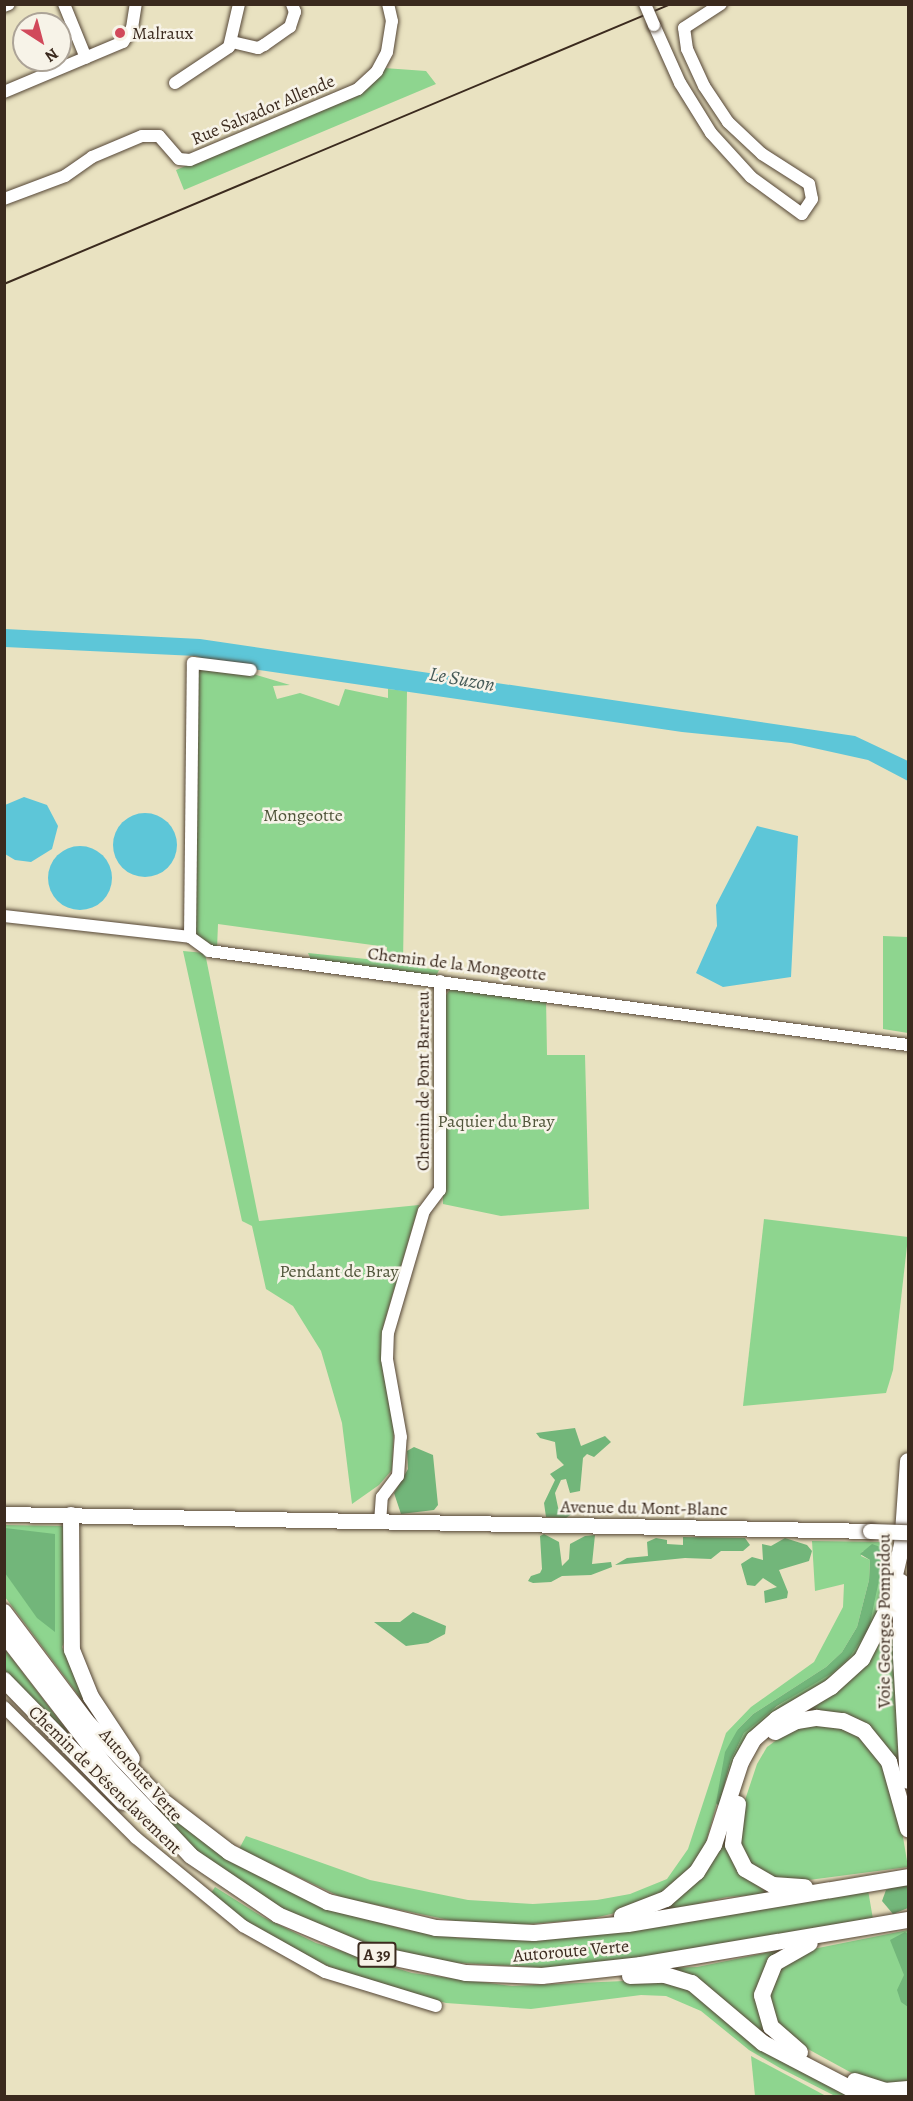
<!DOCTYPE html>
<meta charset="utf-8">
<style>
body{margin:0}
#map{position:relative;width:913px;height:2101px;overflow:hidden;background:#e9e2c1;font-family:Alegreya,serif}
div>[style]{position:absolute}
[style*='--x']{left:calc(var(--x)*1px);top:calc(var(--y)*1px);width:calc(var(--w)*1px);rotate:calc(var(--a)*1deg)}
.green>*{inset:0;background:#8ed58f}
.forest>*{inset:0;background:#72b67a}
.water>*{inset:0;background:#5dc6d8}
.round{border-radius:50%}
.roads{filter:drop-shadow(0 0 2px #554636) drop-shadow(0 0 2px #554636)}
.minor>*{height:12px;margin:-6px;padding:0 6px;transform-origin:6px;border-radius:6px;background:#fff}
.major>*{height:15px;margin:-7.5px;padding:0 7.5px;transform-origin:7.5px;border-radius:7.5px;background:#fff}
.highway>*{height:16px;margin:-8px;padding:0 8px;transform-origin:8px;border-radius:8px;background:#fff}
.rail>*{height:2px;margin:-1px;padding:0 1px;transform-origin:1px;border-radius:1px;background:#3b2a1e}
.bridges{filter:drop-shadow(0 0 2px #554636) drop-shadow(0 0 2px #554636)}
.minor-bridge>*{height:12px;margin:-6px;padding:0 6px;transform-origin:6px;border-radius:6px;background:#fff}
.major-bridge>*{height:15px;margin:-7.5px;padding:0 7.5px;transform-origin:7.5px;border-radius:7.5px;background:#fff}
.dots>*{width:16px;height:16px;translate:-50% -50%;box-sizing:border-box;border:3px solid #f7f3e8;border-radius:50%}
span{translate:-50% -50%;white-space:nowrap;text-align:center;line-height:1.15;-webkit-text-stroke:5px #f7f3e8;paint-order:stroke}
.shield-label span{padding:2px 4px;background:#f7f3e8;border:2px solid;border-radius:4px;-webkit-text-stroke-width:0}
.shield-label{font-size:16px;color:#3b2a1e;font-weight:700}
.poi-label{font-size:18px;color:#3b2a1e}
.left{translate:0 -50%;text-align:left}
.street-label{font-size:18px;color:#3b2a1e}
.park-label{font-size:18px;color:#50553a}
.water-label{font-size:20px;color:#455956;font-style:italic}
.frame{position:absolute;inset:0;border:6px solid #3b2a1e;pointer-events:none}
.north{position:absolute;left:12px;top:12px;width:60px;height:60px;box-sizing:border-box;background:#f7f3e8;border:2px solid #aca397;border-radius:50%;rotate:144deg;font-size:16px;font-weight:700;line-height:24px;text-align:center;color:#3b2a1e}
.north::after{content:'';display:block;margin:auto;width:21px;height:27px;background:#d1495b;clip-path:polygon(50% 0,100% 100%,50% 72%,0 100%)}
</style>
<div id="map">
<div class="green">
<div style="clip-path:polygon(384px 68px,426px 71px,436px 84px,184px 190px,176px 170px,356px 94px)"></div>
<div style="clip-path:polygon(198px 668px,253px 674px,290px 685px,273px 686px,277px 699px,300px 693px,339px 706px,345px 689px,388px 698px,388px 689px,407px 691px,403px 965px,439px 970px,436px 976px,311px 960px,308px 953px,386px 961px,387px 947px,218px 924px,217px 949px,196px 935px)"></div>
<div style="clip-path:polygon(883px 936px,908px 937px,908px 1033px,883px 1029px)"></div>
<div style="clip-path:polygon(183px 951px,205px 953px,259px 1221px,419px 1205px,383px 1327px,383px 1372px,394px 1426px,392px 1470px,379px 1485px,352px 1504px,342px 1423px,321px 1351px,293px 1306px,266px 1289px,252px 1226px,242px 1221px)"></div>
<div style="clip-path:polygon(451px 988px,546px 997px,547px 1055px,585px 1055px,589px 1209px,501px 1216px,443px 1204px,444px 998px)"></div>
<div style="clip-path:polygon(764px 1219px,908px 1237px,893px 1370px,886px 1393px,743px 1406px)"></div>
<div style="clip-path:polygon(5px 1525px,63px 1526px,65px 1640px,62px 1647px,94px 1716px,5px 1597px)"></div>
<div style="clip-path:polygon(812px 1541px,887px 1542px,881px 1612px,849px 1667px,782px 1710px,722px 1804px,731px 1760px,744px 1733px,757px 1720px,849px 1658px,884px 1556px,863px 1551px,861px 1556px,870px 1560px,869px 1580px,857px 1627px,842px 1652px,826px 1667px,753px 1714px,738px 1729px,702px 1856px,669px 1891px,628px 1910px,590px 1919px,517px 1925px,454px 1921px,343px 1898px,239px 1849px,246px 1836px,370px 1880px,468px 1900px,533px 1904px,597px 1900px,630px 1894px,667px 1879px,688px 1849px,726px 1733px,751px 1707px,814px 1662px,843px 1607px,844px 1584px,815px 1591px)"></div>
<div style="clip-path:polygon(883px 1639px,893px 1640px,900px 1774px,881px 1740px,797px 1717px,874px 1652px)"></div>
<div style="clip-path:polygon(4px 1648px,56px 1716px,100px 1774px,5px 1674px)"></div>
<div style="clip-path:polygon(828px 1723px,857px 1733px,885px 1765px,899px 1813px,908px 1867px,786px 1883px,747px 1864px,738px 1831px,741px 1812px,757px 1764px,767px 1747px,793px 1728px)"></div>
<div style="clip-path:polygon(144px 1792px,334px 1910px,403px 1929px,459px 1938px,548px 1939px,868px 1890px,873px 1919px,632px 1961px,551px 1968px,443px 1962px,385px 1950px,323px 1929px,267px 1901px,188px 1845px,138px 1796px)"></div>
<div style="clip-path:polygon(725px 1828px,747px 1878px,769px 1894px,727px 1897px,663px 1912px,655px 1910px)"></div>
<div style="clip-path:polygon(215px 1887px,263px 1917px,316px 1943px,412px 1973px,512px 1986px,646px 1980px,681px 1985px,854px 2096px,835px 2096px,780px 2068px,749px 2050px,701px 2011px,666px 1996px,641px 1995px,531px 2009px,446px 2003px,365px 1982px,270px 1941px,209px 1896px)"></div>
<div style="clip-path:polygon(908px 1930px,908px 2083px,870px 2083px,786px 2037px,768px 2003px,782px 1964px,803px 1951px)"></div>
<div style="clip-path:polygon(784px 1949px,760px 1979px,779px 2044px,664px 1968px,697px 1967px)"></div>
<div style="clip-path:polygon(751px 2056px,826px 2096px,755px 2096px)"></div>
</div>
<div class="forest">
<div style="clip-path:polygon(575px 1428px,581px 1446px,605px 1436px,611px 1442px,594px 1457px,587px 1454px,583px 1458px,580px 1491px,570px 1493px,566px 1479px,561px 1480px,555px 1493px,559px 1512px,570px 1503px,577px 1509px,573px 1513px,566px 1518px,546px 1517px,544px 1503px,555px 1480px,550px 1474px,564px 1465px,557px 1458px,555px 1442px,540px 1438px,536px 1433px)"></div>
<div style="clip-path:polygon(414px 1447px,433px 1455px,438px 1505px,434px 1510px,401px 1514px,394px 1493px,408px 1469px,407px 1451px)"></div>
<div style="clip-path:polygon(5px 1528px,55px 1534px,55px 1632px,37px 1618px,5px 1573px)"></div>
<div style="clip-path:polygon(544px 1534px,559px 1542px,562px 1566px,569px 1559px,570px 1544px,585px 1536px,595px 1535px,592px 1564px,611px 1562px,612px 1567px,591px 1575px,562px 1576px,551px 1582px,533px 1583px,528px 1581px,531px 1576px,540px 1573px,542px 1569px,540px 1536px)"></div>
<div style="clip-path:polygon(683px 1537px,745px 1538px,750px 1545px,743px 1551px,721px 1551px,711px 1559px,685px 1558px,615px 1565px,627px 1558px,648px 1556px,647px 1542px,656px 1538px,667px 1540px,667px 1544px,683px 1545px)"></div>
<div style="clip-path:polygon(785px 1538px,807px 1545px,812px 1551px,809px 1561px,779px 1570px,788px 1592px,787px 1598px,765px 1603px,764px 1591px,777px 1587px,763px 1578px,755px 1586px,747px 1585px,741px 1564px,752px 1557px,763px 1560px,762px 1544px,771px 1546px)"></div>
<div style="clip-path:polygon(872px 1544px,883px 1548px,884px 1556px,869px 1628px,849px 1658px,832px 1673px,777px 1706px,744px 1733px,731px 1760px,719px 1806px,716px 1803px,725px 1752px,738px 1729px,753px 1714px,826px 1667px,842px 1652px,857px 1627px,869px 1580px,870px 1560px,860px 1554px)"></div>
<div style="clip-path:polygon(413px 1612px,446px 1626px,445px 1634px,428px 1643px,406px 1646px,374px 1622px,400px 1622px)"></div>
<div style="clip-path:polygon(897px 1885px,907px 1886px,908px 1908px,893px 1914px,882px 1901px,886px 1890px)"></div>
<div style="clip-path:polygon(905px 1932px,908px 1934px,908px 2007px,901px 2002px,897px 1990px,904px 1975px,890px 1940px)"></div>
</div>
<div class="water">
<div style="clip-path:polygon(5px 629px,200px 639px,855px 736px,908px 761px,908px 781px,868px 760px,791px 743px,682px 732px,218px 664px,196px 656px,5px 647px)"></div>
<div style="clip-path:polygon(24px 797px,47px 805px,58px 826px,52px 849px,31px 862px,15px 860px,5px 854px,5px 805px)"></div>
<div class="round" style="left:113px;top:813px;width:64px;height:64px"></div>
<div style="clip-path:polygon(757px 826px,798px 836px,791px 977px,723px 987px,696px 973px,717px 926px,716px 905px)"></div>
<div class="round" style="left:48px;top:846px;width:64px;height:64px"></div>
</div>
<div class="roads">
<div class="minor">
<div style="--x:64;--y:4;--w:58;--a:67.8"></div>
<div style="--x:4;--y:6;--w:5;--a:-22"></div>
<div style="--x:654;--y:25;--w:64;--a:65.9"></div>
<div style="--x:680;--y:83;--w:59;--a:58.2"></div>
<div style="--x:711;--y:133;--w:59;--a:47.7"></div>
<div style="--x:751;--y:177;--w:63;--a:36"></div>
<div style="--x:802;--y:214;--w:18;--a:-56"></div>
<div style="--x:812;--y:199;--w:15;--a:-101"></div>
<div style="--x:809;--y:184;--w:56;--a:-147.4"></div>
<div style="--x:762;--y:154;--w:47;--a:-136.7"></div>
<div style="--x:728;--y:122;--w:43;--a:-123.7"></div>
<div style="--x:704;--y:86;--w:41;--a:-114.7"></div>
<div style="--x:687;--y:49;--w:21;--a:-98"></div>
<div style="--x:684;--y:28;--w:44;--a:-33"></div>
<div style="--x:232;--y:42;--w:27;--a:13"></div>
<div style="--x:258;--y:48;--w:7;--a:-27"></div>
<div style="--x:264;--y:45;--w:32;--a:-35"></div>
<div style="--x:290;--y:27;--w:16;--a:-72"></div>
<div style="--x:295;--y:12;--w:9;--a:-111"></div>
<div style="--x:175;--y:83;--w:65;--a:-33.7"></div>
<div style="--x:229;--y:47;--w:44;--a:-76.9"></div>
<div style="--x:4;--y:92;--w:129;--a:-22.8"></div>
<div style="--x:123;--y:42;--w:17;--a:-57"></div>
<div style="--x:132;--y:28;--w:24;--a:-81"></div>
<div style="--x:4;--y:199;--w:65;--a:-20.7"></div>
<div style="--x:65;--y:176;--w:33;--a:-35"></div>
<div style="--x:92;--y:157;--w:54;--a:-22.8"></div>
<div style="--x:142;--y:136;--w:17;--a:0"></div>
<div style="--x:159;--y:136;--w:30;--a:49"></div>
<div style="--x:179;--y:159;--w:11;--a:5"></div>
<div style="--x:190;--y:160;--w:182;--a:-22.9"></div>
<div style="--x:358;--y:89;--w:26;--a:-43"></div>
<div style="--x:377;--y:71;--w:21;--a:-62"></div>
<div style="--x:387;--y:52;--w:31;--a:-81"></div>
<div style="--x:392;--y:21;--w:17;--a:-103"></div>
<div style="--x:4;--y:916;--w:187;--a:6.4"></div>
<div style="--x:190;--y:937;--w:24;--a:36"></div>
<div style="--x:209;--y:951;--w:705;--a:7.66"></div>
<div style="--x:190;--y:937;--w:274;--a:-89.4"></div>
<div style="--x:193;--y:663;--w:58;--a:6.9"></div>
<div style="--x:380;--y:1523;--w:26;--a:-86"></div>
<div style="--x:382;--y:1497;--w:26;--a:-53"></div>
<div style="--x:398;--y:1476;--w:39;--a:-86"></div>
<div style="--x:401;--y:1437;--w:79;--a:-100.2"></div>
<div style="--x:387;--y:1359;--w:26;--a:-88"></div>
<div style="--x:388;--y:1333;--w:127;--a:-73.6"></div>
<div style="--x:424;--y:1211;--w:26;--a:-53"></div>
<div style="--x:440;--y:1190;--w:209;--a:-90"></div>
<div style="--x:4;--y:1707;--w:186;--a:44.8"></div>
<div style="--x:136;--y:1838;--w:139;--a:39.4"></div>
<div style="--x:243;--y:1926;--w:94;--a:29.3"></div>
<div style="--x:325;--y:1972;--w:116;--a:17"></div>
</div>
<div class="major">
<div style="--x:4;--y:1514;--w:866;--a:1.12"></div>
</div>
<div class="highway">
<div style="--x:71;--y:1515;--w:135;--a:89.6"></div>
<div style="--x:72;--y:1650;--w:51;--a:68"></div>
<div style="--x:91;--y:1697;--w:74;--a:56.5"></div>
<div style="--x:902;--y:1547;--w:86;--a:-86"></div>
<div style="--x:901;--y:1582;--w:75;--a:90"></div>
<div style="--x:901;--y:1657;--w:124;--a:86.8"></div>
<div style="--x:4;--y:1612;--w:136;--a:53"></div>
<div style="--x:86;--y:1721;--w:106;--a:46.5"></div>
<div style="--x:159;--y:1798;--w:88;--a:37.6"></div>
<div style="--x:229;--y:1852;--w:111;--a:26.8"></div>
<div style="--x:328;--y:1902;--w:111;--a:13.5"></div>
<div style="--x:436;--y:1928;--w:98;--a:2.9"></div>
<div style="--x:534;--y:1933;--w:94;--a:-5.5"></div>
<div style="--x:628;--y:1924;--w:284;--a:-9.5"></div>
<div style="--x:4;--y:1634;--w:165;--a:52.4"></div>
<div style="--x:105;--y:1765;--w:125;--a:46.6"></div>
<div style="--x:191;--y:1856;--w:105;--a:34.1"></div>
<div style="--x:278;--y:1915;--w:95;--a:22.8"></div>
<div style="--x:366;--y:1952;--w:102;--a:11.9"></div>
<div style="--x:466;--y:1973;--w:76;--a:2.3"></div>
<div style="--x:542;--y:1976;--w:100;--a:-6.3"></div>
<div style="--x:641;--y:1965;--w:271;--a:-9.6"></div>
<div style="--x:4;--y:1680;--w:170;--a:45.7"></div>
<div style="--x:775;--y:1732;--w:25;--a:-27"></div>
<div style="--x:797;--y:1721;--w:20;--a:-9"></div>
<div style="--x:817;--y:1718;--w:26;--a:7"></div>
<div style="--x:843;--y:1721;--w:23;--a:25"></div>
<div style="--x:864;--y:1731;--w:40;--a:51"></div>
<div style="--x:889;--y:1762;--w:70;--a:74.2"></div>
<div style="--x:738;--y:1804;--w:41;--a:97"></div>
<div style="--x:733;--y:1845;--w:27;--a:63"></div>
<div style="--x:745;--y:1869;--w:32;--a:30"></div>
<div style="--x:773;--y:1885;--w:32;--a:4"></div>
<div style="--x:622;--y:1916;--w:47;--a:-21.1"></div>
<div style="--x:666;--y:1899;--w:41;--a:-41.1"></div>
<div style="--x:697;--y:1872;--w:32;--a:-58"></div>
<div style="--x:714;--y:1845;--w:87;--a:-72"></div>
<div style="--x:741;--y:1762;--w:26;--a:-61"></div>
<div style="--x:754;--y:1739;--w:30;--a:-41"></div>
<div style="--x:777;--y:1719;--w:63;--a:-30.7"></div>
<div style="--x:831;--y:1687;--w:42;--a:-42.1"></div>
<div style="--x:862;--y:1659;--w:55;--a:-63"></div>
<div style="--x:887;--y:1610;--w:72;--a:-77.1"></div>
<div style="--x:630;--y:1976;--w:35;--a:-2"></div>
<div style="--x:665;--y:1975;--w:28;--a:17"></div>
<div style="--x:692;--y:1983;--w:93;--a:40.2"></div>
<div style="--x:763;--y:2043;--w:115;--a:27.5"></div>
<div style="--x:800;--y:2052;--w:38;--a:-139"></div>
<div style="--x:771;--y:2027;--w:33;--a:-106"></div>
<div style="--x:762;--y:1995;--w:35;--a:-68"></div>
<div style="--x:775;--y:1963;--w:40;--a:-29.7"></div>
<div style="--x:855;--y:2081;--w:32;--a:18"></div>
<div style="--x:885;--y:2091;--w:23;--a:-5"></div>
</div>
</div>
<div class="rail">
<div style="--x:4;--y:284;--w:723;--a:-22.77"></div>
</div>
<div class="bridges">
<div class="minor-bridge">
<div style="--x:645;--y:4;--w:23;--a:67"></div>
</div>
<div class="major-bridge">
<div style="--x:870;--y:1531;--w:38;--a:2"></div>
</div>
</div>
<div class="dots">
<div style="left:120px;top:33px;background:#d1495b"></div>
</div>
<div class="shield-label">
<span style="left:377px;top:1955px">A 39</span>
</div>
<div class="poi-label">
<span class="left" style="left:132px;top:33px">Malraux</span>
</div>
<div class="street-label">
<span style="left:263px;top:110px;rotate:-23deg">Rue Salvador Allende</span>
<span style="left:457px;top:964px;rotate:7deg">Chemin de la Mongeotte</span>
<span style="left:423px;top:1081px;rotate:-90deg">Chemin de Pont Barreau</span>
<span style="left:644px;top:1508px;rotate:1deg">Avenue du Mont-Blanc</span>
<span style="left:884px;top:1621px;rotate:-90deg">Voie Georges Pompidou</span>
<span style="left:141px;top:1775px;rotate:49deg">Autoroute Verte</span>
<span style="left:105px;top:1780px;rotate:44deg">Chemin de Désenclavement</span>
<span style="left:571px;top:1951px;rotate:-5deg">Autoroute Verte</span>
</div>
<div class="park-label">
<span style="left:303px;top:815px">Mongeotte</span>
<span style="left:496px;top:1121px">Paquier du Bray</span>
<span style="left:339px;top:1271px">Pendant de Bray</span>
</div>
<div class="water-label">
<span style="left:462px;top:679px;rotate:10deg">Le Suzon</span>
</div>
<div class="frame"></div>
<div class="north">N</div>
</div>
